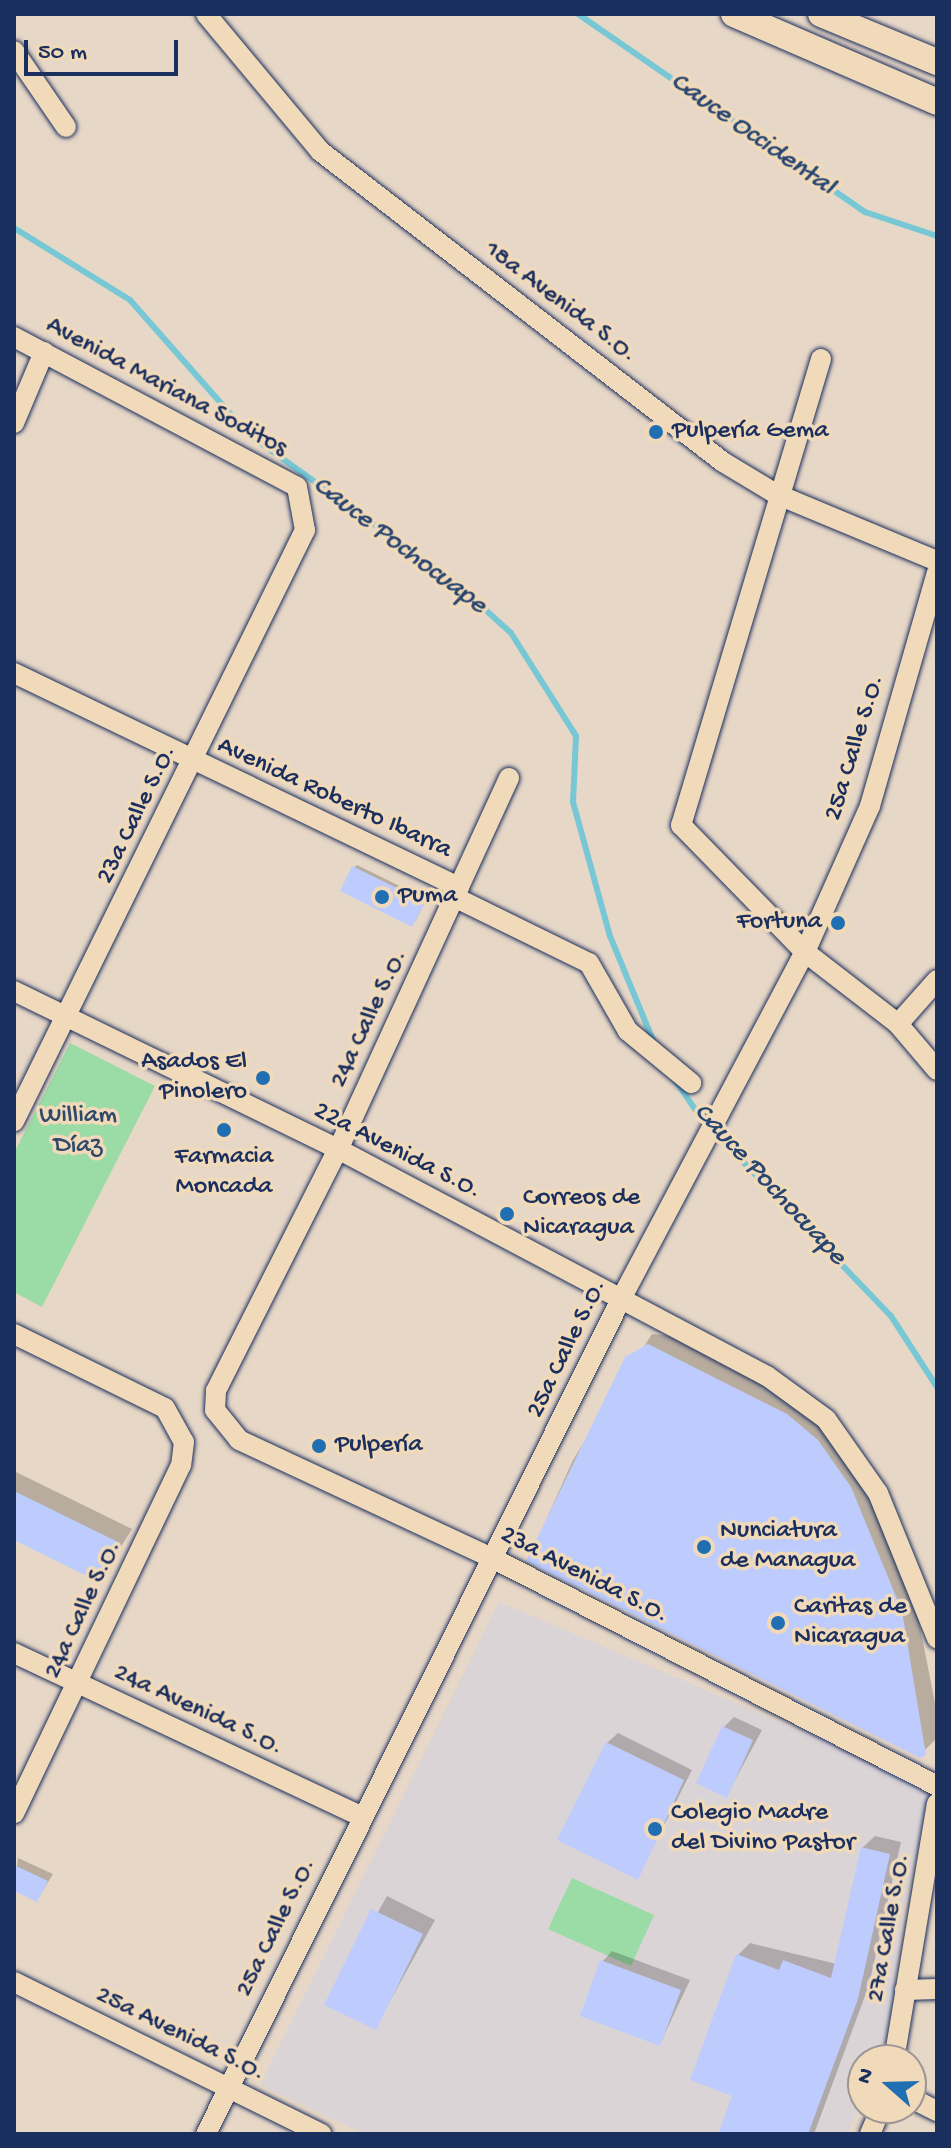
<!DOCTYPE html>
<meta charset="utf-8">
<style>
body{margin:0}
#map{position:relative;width:951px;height:2148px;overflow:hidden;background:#e7d7c7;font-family:"Gochi Hand",sans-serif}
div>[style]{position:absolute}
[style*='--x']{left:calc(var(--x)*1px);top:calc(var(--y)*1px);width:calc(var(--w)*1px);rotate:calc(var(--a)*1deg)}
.built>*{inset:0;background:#dbd4d7}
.green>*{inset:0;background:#9bdba5}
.shadow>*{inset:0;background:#0003}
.stream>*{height:6px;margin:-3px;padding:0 3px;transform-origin:3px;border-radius:3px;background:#78c7d5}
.building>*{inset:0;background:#beccfd}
.roads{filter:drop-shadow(0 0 2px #1b2f5e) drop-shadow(0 0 2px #1b2f5e)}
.minor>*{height:20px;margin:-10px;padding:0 10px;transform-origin:10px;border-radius:10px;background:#f1daba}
.major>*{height:26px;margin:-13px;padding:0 13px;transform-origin:13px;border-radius:13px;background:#f1daba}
.dots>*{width:22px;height:22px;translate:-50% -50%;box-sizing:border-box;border:4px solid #f1daba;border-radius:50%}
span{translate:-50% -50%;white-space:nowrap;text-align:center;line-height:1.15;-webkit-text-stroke:7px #f1daba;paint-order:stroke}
.street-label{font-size:26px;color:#1b2f5e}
.poi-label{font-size:26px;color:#1b2f5e}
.left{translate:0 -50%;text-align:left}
.right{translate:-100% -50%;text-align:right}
.park-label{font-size:26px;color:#2e4969}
.water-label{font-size:28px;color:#294670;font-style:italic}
.frame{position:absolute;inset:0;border:16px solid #1b2f5e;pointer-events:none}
.north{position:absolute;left:847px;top:2044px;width:80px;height:80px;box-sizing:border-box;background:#f1daba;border:2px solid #9b9695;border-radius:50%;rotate:290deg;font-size:22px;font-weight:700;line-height:32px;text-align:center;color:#1b2f5e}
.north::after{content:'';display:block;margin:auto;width:28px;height:36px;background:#1f6fb2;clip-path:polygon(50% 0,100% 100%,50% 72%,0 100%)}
.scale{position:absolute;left:24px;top:40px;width:154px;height:36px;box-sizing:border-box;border:4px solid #1b2f5e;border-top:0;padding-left:10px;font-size:24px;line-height:28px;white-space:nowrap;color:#1b2f5e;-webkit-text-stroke:6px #f1daba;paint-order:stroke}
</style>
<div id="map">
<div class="built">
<div style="clip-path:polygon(499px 1602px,933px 1787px,903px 1911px,892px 2009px,879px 2060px,863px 2060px,863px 2100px,847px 2134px,364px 2134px,260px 2085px)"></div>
</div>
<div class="green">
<div style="clip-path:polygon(70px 1043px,155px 1086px,42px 1307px,14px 1292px,14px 1153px)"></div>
<div style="clip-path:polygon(572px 1878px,654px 1915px,631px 1966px,548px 1929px)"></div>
</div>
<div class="shadow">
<div style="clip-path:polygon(357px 865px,426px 899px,415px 922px,354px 868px)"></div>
<div style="clip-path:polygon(652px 1334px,682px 1337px,750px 1372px,831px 1427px,864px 1474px,914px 1597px,937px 1713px,937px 1738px,919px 1756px,528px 1560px,573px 1460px)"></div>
<div style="clip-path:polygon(14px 1471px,132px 1529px,100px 1580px,14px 1538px)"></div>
<div style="clip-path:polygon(734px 1717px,762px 1730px,727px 1795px,724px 1727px)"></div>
<div style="clip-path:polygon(618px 1733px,692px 1770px,638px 1877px,607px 1743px)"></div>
<div style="clip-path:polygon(875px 1836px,901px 1842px,869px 1985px,814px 2134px,720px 2134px,734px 2095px,738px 1955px,750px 1943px,837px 1964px,862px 1848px)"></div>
<div style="clip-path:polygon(18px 1858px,53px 1874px,37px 1900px,14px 1889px)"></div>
<div style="clip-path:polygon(387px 1896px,435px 1920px,375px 2028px,327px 2004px)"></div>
<div style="clip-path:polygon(612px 1951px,690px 1980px,660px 2044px,602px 1962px)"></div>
</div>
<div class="stream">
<div style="--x:578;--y:14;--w:349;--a:34.6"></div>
<div style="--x:865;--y:212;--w:76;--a:18.4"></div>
<div style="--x:14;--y:228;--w:137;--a:31.8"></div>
<div style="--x:130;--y:300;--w:179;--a:48.6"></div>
<div style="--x:248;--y:434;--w:256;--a:35.6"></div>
<div style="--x:456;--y:583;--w:74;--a:42.3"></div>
<div style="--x:511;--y:633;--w:122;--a:57.7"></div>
<div style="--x:576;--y:736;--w:66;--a:92.6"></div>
<div style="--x:573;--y:802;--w:139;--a:74.6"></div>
<div style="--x:610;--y:936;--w:116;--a:67.6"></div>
<div style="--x:676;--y:1081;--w:45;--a:56"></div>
<div style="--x:701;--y:1118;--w:274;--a:46.2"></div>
<div style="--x:891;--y:1316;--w:85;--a:57.1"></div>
</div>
<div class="building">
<div style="clip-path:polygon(352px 866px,425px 902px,412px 927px,340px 891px)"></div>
<div style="clip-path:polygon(648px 1344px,787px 1414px,818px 1440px,851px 1487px,902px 1611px,926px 1755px,920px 1758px,526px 1561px,625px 1357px)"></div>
<div style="clip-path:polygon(14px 1491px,120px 1543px,101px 1583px,14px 1540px)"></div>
<div style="clip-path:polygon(722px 1726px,753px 1740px,727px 1798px,696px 1783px)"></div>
<div style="clip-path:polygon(606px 1742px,684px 1780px,638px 1880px,557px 1840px)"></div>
<div style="clip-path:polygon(861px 1847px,890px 1854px,858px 1999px,808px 2134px,718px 2134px,732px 2096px,690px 2080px,736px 1954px,779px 1970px,783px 1960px,831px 1978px)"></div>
<div style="clip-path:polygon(14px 1865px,48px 1881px,37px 1902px,14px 1891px)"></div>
<div style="clip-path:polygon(371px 1909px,423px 1934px,376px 2030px,324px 2005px)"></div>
<div style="clip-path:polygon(600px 1960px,681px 1990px,660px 2046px,580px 2016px)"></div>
</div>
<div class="roads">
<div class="minor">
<div style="--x:206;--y:14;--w:178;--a:50.2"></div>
<div style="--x:320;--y:151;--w:509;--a:37.66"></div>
<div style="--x:723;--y:462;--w:62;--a:31.1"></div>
<div style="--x:776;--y:494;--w:174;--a:22.6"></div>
<div style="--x:14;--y:51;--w:92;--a:55.6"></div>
<div style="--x:14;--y:337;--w:320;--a:27.9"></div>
<div style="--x:297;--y:487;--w:44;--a:79.5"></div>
<div style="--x:305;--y:530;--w:659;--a:116.21"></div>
<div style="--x:821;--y:359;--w:487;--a:106.7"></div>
<div style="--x:681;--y:825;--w:177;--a:45.7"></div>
<div style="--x:805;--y:952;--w:118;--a:37.7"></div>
<div style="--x:898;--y:1024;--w:60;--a:49.7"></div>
<div style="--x:14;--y:423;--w:77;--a:-67.1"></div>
<div style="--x:14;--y:673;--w:494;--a:25.7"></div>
<div style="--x:509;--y:778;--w:409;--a:114.7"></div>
<div style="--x:338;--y:1149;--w:271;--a:116.8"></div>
<div style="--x:216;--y:1391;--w:19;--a:93"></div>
<div style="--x:215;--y:1410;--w:38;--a:51"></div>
<div style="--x:239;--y:1440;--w:281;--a:25"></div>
<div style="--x:494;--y:1559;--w:498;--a:27.1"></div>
<div style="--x:454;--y:897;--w:150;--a:26.1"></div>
<div style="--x:589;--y:963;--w:78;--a:60.2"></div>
<div style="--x:628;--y:1031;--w:82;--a:39.5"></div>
<div style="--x:14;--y:991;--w:360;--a:26"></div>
<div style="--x:338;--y:1149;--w:485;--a:27.9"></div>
<div style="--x:767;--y:1376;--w:73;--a:36.1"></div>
<div style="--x:826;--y:1419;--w:90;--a:54.9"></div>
<div style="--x:878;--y:1493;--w:157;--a:67.9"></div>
<div style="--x:898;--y:1024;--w:59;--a:-48.4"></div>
<div style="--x:14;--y:1334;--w:168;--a:26.1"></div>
<div style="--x:165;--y:1408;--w:39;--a:61"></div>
<div style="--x:184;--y:1442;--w:23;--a:97"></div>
<div style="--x:181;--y:1465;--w:386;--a:115.6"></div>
<div style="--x:14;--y:1653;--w:382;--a:25.2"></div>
<div style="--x:14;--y:1982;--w:343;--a:26.3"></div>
<div style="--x:905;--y:1990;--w:32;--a:-2"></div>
<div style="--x:894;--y:2060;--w:260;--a:-80.5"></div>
<div style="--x:911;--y:2098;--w:29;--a:27"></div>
<div style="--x:206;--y:2134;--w:932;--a:-63.57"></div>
<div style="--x:621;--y:1299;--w:393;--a:-62.1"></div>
<div style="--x:805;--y:952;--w:160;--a:-66"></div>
<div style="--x:870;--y:806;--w:243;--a:-74"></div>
<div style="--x:870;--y:2134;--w:28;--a:-67"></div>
</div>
<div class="major">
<div style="--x:734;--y:14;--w:221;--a:23.4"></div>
<div style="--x:821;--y:14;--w:126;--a:22.5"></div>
</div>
</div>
<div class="dots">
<div style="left:656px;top:432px;background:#1f6fb2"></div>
<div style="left:382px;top:897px;background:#1f6fb2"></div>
<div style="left:838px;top:923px;background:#1f6fb2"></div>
<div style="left:263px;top:1078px;background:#1f6fb2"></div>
<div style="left:224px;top:1130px;background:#1f6fb2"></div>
<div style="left:507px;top:1214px;background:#1f6fb2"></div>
<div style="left:319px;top:1446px;background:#1f6fb2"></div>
<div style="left:704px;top:1547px;background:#1f6fb2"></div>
<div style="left:778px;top:1623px;background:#1f6fb2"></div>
<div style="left:655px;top:1829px;background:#1f6fb2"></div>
</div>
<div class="street-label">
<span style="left:560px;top:303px;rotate:37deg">18a Avenida S.O.</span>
<span style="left:166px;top:388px;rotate:28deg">Avenida Mariana Soditos</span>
<span style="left:856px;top:748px;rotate:-73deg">25a Calle S.O.</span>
<span style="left:334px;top:799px;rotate:25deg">Avenida Roberto Ibarra</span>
<span style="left:138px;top:815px;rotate:-64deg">23a Calle S.O.</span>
<span style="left:370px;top:1019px;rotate:-65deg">24a Calle S.O.</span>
<span style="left:397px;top:1152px;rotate:27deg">22a Avenida S.O.</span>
<span style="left:568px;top:1349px;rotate:-64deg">25a Calle S.O.</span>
<span style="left:584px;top:1576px;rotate:27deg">23a Avenida S.O.</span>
<span style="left:84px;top:1610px;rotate:-65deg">24a Calle S.O.</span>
<span style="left:198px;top:1711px;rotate:25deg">24a Avenida S.O.</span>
<span style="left:277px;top:1928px;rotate:-64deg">25a Calle S.O.</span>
<span style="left:890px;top:1928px;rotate:-80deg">27a Calle S.O.</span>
<span style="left:180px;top:2035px;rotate:26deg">25a Avenida S.O.</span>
</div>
<div class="poi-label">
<span class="left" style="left:672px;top:432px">Pulpería Gema</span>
<span class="left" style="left:398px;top:897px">Puma</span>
<span class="right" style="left:822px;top:923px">Fortuna</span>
<span class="right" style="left:247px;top:1078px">Asados El<br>Pinolero</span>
<span style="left:224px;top:1173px">Farmacia<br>Moncada</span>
<span class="left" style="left:523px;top:1214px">Correos de<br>Nicaragua</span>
<span class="left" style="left:335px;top:1446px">Pulpería</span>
<span class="left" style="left:720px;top:1547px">Nunciatura<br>de Managua</span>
<span class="left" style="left:794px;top:1623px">Caritas de<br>Nicaragua</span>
<span class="left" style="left:671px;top:1829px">Colegio Madre<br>del Divino Pastor</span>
</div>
<div class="park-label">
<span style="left:78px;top:1132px">William<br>Díaz</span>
</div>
<div class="water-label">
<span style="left:752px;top:135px;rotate:35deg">Cauce Occidental</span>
<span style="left:399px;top:546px;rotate:37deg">Cauce Pochocuape</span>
<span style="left:769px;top:1185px;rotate:47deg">Cauce Pochocuape</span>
</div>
<div class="frame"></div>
<div class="north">N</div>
<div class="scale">50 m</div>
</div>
